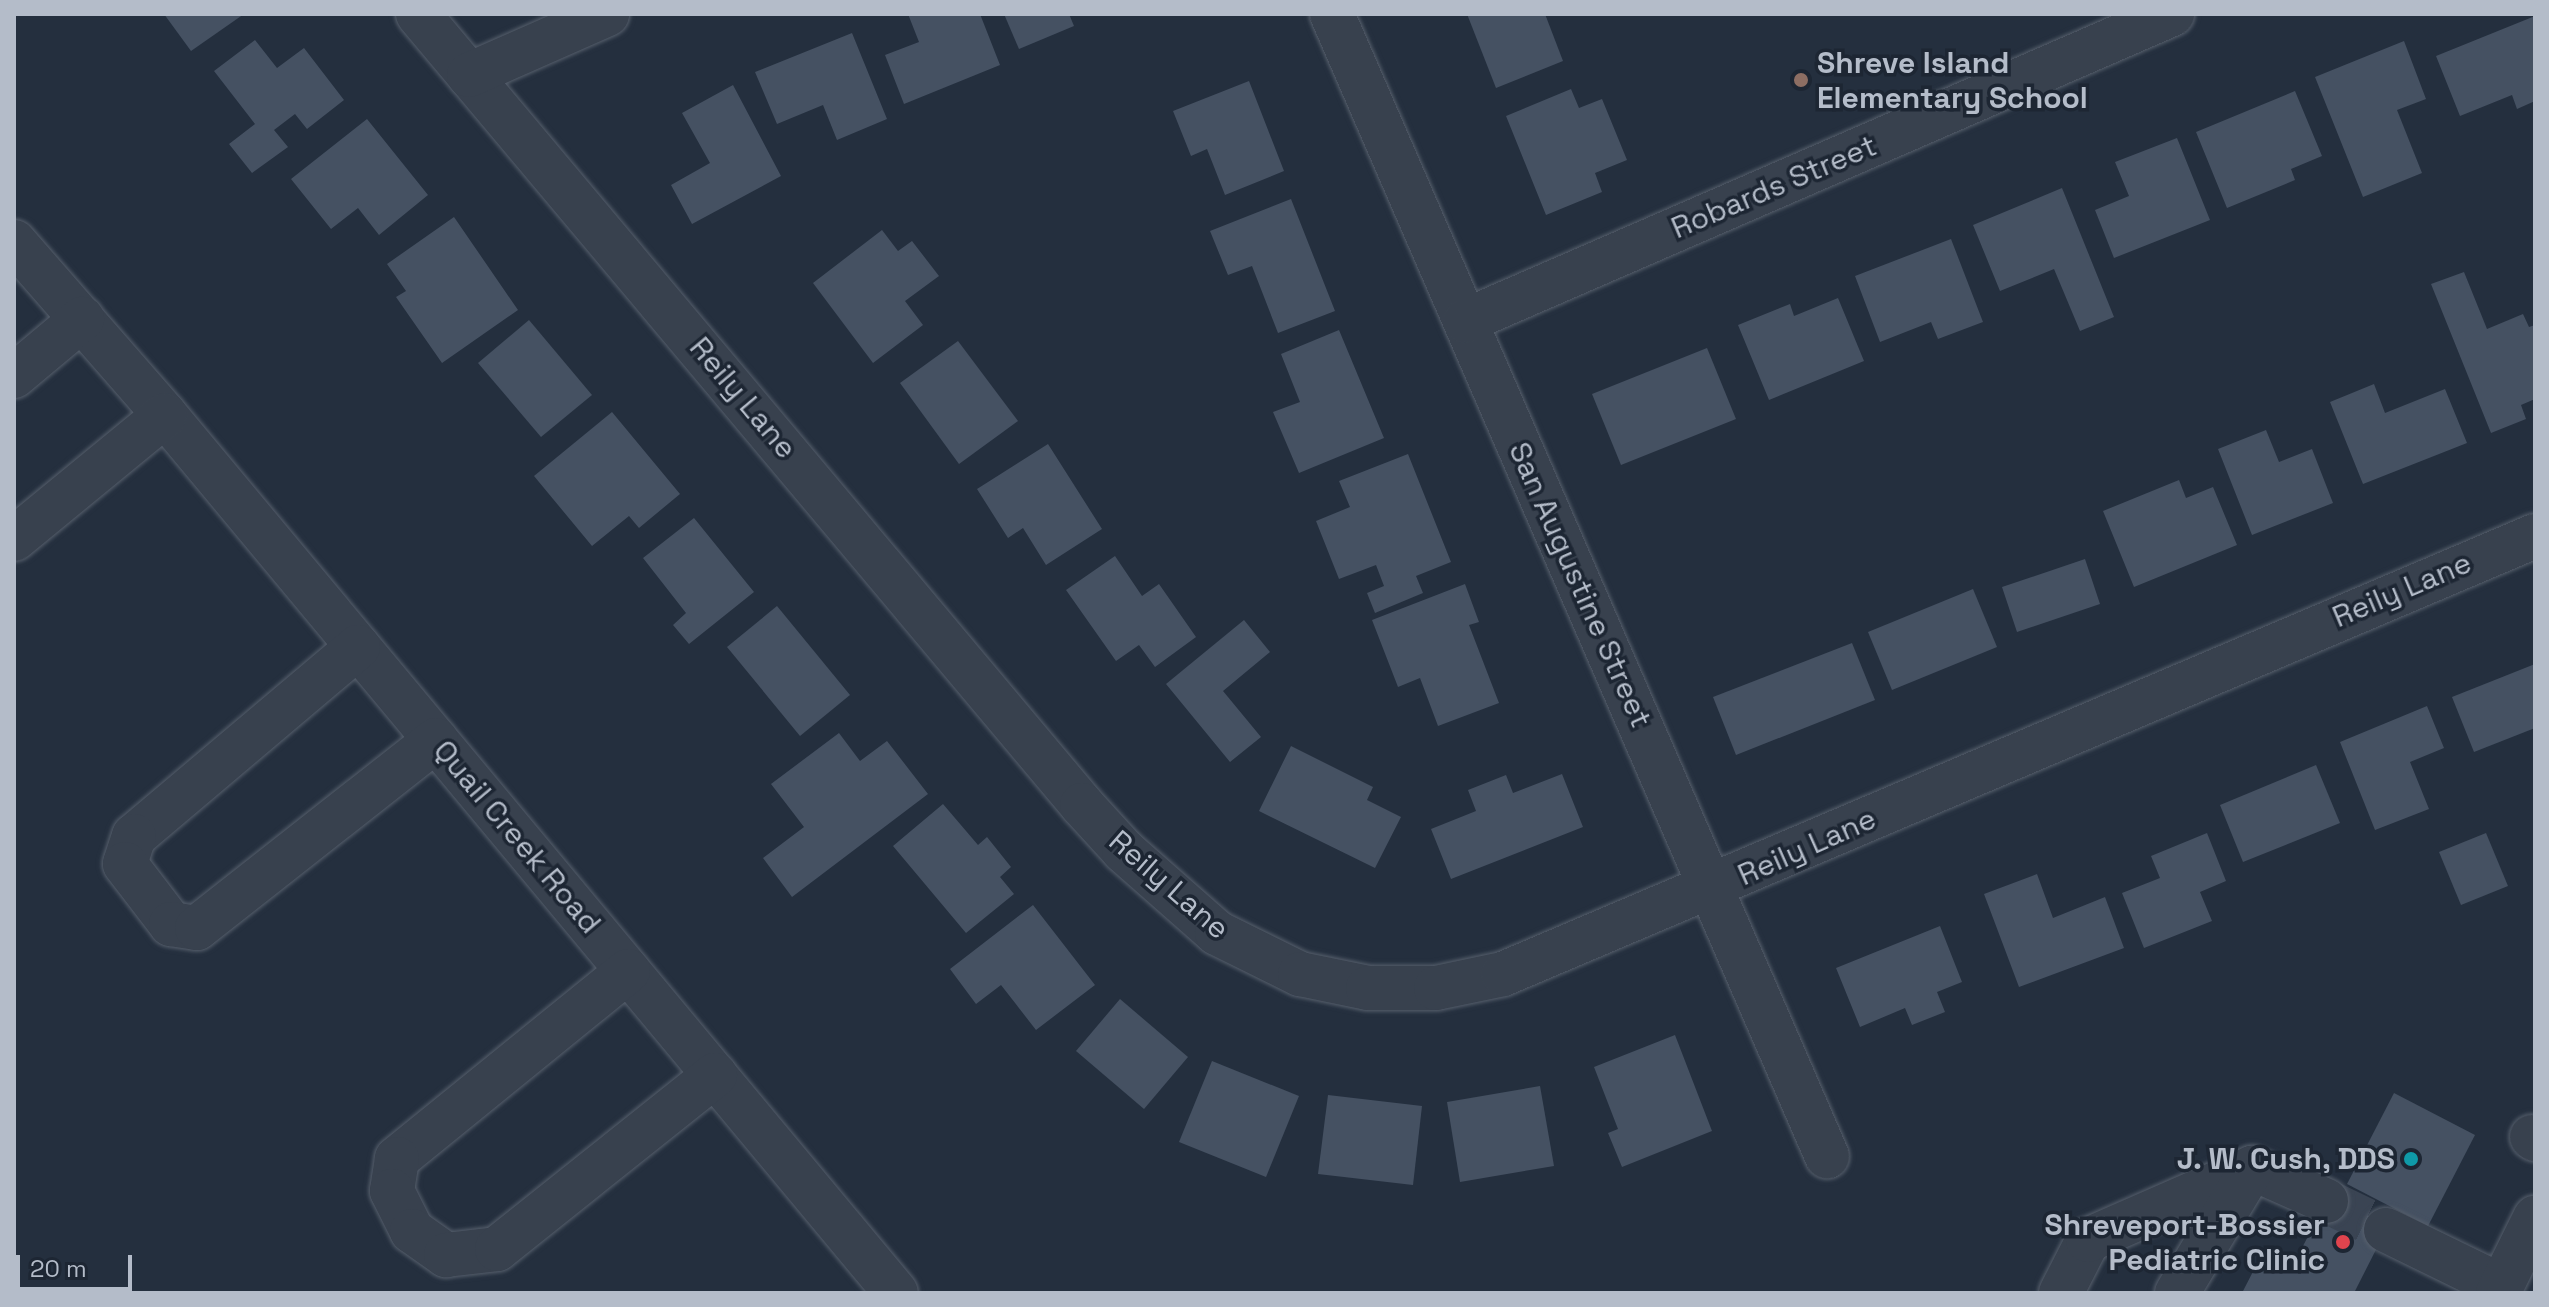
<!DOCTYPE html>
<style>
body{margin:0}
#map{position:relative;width:2549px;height:1307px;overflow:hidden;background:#242f3e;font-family:"Space Grotesk",sans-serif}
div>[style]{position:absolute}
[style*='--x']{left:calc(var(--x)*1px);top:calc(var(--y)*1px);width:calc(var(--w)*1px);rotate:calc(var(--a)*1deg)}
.building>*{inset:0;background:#455162}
.minor-tunnel>*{height:44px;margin-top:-22px;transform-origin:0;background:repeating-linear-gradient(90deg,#3a4453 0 44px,transparent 0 66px)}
.roads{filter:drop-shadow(0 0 2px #565f6c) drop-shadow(0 0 2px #565f6c)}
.minor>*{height:44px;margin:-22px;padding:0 22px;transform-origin:22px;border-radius:22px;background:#38414e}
.dots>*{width:22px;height:22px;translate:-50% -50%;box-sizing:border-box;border:4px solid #1d2633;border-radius:50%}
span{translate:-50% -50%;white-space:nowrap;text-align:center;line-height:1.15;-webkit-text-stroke:7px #1d2633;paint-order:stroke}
.poi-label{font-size:30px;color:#b4bcc9;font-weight:700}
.left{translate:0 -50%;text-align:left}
.right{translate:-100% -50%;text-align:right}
.street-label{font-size:30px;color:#b4bcc9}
.frame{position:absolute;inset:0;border:16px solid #b4bcc9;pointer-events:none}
.scale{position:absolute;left:16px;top:1255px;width:116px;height:36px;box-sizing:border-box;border:4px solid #b4bcc9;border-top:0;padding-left:10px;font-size:24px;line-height:28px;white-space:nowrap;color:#b4bcc9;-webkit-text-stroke:6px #1d2633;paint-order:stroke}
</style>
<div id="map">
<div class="building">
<div style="clip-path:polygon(164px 14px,244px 14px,191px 51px)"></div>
<div style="clip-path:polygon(908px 14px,980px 14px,1000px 65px,904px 104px,885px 55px,919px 42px)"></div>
<div style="clip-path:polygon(1004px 14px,1069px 14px,1074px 26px,1019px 49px)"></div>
<div style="clip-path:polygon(1467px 14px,1545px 14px,1563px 61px,1496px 88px)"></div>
<div style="clip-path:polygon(2535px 16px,2535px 101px,2517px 109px,2512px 95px,2460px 116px,2436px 56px)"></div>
<div style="clip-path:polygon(852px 33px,887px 119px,837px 140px,823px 105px,777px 124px,755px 72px)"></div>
<div style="clip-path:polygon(255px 40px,277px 68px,304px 48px,344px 100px,307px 129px,295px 114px,274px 130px,288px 147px,252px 173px,229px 144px,255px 124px,214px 71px)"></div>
<div style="clip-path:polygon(2404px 41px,2426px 99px,2397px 110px,2422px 173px,2363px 197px,2315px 77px)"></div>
<div style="clip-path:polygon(1249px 81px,1284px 171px,1225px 195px,1207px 149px,1191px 156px,1173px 111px)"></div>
<div style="clip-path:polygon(733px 85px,781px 176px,692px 224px,671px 185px,710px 163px,682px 113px)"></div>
<div style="clip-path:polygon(1571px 89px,1579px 108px,1602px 99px,1627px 160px,1595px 173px,1602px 192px,1546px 215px,1506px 116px)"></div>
<div style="clip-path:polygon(2295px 91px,2322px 156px,2291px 169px,2295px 180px,2227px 208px,2196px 132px)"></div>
<div style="clip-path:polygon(367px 119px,428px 195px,379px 235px,358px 208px,331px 229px,291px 179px)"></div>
<div style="clip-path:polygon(2177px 138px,2210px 220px,2114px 258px,2095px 210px,2129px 196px,2115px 162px)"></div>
<div style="clip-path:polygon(2062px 188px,2114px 317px,2080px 331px,2054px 269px,2000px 291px,1973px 225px)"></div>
<div style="clip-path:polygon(1291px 199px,1335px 311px,1278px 333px,1252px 266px,1228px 275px,1210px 231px)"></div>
<div style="clip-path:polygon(454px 217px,518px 310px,442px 363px,396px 297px,406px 291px,387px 264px)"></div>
<div style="clip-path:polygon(882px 230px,898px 251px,912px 241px,939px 276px,905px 301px,923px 325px,873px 363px,813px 283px)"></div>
<div style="clip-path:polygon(1951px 239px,1983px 322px,1938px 339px,1931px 322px,1880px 342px,1855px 276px)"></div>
<div style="clip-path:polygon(2464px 272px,2487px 329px,2523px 314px,2529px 327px,2535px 325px,2535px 399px,2521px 405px,2526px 419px,2491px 433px,2431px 284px)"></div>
<div style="clip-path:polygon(1838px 298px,1864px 361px,1769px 400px,1738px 325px,1790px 304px,1794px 316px)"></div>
<div style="clip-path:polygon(529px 320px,592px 395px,541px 437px,478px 363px)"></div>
<div style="clip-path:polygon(1339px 330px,1384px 438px,1299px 473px,1273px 412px,1300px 402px,1281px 354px)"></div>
<div style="clip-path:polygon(958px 341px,1018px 421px,959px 464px,900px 383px)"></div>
<div style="clip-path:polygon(1707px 348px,1736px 419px,1621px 465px,1592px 394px)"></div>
<div style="clip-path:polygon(2374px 384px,2385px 413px,2445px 389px,2467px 443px,2363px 484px,2330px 402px)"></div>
<div style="clip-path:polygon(612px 412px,680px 494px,639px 528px,629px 516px,592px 546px,534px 476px)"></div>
<div style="clip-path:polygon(2266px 430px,2279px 462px,2312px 449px,2333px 503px,2252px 535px,2218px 449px)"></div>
<div style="clip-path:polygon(1048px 444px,1102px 529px,1046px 565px,1023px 528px,1008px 538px,977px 489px)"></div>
<div style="clip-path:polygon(1408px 454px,1451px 562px,1416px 576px,1423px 593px,1375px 613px,1367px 593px,1384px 586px,1376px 565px,1339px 579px,1316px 521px,1350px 507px,1339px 481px)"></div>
<div style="clip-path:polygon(2179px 480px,2186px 498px,2213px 487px,2237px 545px,2134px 587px,2103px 511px)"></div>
<div style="clip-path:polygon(694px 518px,754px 592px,689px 644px,673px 625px,686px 613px,643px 558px)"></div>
<div style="clip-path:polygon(1115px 556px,1142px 596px,1159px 584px,1196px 637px,1155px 667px,1139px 645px,1116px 661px,1066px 590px)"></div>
<div style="clip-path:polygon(2085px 559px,2100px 604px,2017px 632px,2002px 587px)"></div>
<div style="clip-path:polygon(1465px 584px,1479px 622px,1469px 625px,1499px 703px,1438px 726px,1420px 678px,1398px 687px,1372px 620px)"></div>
<div style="clip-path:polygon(1973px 589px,1997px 647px,1892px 690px,1868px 632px)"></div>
<div style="clip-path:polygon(777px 606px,850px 695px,800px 736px,727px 647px)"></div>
<div style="clip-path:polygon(1244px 620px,1270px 652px,1223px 691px,1261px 737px,1230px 762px,1166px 684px)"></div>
<div style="clip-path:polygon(1852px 643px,1875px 700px,1736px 755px,1713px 697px)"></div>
<div style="clip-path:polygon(2535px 664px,2535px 728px,2474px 752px,2452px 697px)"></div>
<div style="clip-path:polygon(2427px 706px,2444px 748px,2410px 762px,2429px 809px,2375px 830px,2340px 742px)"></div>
<div style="clip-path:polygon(839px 733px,860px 761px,887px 741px,928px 794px,792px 897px,763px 858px,804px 827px,771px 784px)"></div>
<div style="clip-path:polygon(1291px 746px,1373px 787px,1367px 800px,1401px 817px,1375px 868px,1259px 811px)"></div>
<div style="clip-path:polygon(2316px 765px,2340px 823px,2243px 862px,2220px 805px)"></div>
<div style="clip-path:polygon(1562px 774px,1583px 827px,1451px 879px,1431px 829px,1476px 811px,1468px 790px,1506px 775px,1513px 793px)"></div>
<div style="clip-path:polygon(943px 804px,978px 845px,987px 837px,1011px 867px,1000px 877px,1014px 894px,966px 933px,893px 846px)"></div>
<div style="clip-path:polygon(2207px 833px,2226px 881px,2200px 892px,2212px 921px,2144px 948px,2122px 893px,2160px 878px,2151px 856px)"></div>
<div style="clip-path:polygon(2486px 833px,2508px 886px,2461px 905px,2439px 852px)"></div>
<div style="clip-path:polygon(2037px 874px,2053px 918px,2105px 897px,2124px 948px,2019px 987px,1984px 894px)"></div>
<div style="clip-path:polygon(1033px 905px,1095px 985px,1036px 1030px,1001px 985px,976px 1004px,950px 969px)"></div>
<div style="clip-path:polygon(1940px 926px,1962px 982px,1937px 992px,1945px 1012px,1912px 1025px,1905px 1008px,1860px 1027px,1836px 968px)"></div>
<div style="clip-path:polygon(1120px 999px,1188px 1057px,1144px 1109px,1076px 1051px)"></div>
<div style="clip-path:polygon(1675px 1035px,1712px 1131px,1622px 1167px,1608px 1133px,1618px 1129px,1594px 1067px)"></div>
<div style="clip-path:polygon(1212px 1061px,1299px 1096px,1266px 1177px,1179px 1142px)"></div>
<div style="clip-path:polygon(1540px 1086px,1554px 1166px,1460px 1182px,1447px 1102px)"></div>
<div style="clip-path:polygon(2394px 1093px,2475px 1135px,2428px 1226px,2347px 1184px)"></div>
<div style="clip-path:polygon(1328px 1095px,1422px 1106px,1413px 1185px,1318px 1174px)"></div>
<div style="clip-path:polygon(2329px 1196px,2388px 1226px,2354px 1293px,2242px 1293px,2262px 1254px,2291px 1269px)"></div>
</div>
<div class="minor-tunnel">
<div style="--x:2326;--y:1201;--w:67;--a:25.8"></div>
</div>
<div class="roads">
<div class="minor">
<div style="--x:418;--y:14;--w:1033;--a:49.99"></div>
<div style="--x:1082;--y:805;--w:62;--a:47.6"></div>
<div style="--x:1124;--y:851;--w:124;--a:41.4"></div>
<div style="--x:1217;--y:933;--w:93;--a:26.3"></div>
<div style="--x:1300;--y:974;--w:69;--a:11.6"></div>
<div style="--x:1368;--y:988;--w:68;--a:0"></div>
<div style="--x:1436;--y:988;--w:68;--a:-11.8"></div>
<div style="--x:1503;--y:974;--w:1121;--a:-23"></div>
<div style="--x:1332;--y:14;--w:1245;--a:66.57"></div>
<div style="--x:469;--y:75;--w:151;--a:-23.8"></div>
<div style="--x:14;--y:242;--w:230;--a:48.9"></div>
<div style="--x:165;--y:415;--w:1142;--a:50.22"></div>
<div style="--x:1465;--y:321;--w:771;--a:-23.47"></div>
<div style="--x:14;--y:376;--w:89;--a:-40"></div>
<div style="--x:14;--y:539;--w:195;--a:-39.4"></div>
<div style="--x:358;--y:647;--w:293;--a:139.8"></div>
<div style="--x:134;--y:836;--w:29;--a:108"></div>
<div style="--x:125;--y:864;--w:76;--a:52.5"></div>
<div style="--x:171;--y:924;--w:26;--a:9"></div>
<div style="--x:197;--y:928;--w:304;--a:-38.2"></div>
<div style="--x:628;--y:971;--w:298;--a:140.9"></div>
<div style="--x:397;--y:1159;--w:32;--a:99"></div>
<div style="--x:392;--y:1191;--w:45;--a:63.4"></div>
<div style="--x:412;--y:1231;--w:42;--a:35.2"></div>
<div style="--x:446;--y:1255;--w:51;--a:-6.7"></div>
<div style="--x:497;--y:1249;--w:279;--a:-38.6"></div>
<div style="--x:2532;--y:1137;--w:4;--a:34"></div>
<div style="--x:2386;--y:1230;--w:128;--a:26"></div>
<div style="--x:2061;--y:1293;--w:59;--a:-63"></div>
<div style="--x:2088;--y:1240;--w:179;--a:-23.7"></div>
<div style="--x:2252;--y:1168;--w:81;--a:24"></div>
<div style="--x:2177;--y:1293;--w:146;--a:-59"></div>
<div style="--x:2498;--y:1293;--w:84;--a:-63.7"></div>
</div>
</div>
<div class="dots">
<div style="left:1801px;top:80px;background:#8d6e63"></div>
<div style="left:2411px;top:1159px;background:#0f9aa8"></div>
<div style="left:2343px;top:1242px;background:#e0444e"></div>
</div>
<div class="poi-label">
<span class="left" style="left:1817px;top:80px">Shreve Island<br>Elementary School</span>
<span class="right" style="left:2395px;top:1159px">J. W. Cush, DDS</span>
<span class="right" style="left:2325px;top:1242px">Shreveport-Bossier<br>Pediatric Clinic</span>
</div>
<div class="street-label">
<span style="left:1774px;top:187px;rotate:-23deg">Robards Street</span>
<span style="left:743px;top:398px;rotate:50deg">Reily Lane</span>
<span style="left:1580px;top:585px;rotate:66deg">San Augustine Street</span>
<span style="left:2402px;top:590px;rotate:-23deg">Reily Lane</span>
<span style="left:517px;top:837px;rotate:50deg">Quail Creek Road</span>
<span style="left:1807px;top:847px;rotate:-24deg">Reily Lane</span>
<span style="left:1169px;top:885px;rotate:41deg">Reily Lane</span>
</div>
<div class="frame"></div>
<div class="scale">20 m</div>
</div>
